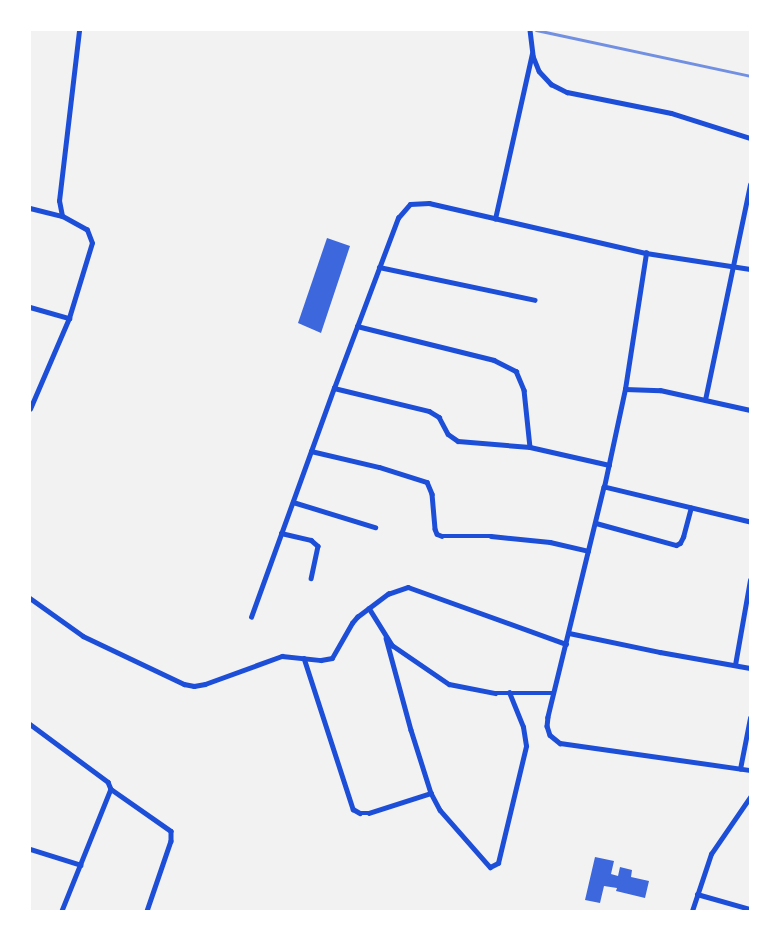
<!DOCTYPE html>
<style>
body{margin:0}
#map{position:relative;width:780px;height:941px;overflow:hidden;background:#f2f2f2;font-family:Spectral,serif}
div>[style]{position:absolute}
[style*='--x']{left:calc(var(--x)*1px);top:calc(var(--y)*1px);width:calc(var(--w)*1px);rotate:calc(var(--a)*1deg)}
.building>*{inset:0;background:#3d67dc}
.minor>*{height:4.5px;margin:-2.25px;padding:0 2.25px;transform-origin:2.25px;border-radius:2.25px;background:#1d4ed8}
.rail>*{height:3px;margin:-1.5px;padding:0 1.5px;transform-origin:1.5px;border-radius:1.5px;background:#7290e2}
span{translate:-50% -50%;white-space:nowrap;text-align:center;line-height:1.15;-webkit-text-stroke:4.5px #fff;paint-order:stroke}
.frame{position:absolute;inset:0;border:31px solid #fff;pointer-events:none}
</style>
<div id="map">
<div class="building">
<div style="clip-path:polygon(327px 238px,350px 246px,321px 333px,298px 323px)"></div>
<div style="clip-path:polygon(595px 857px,614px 861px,611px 874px,618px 876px,620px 867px,632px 870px,631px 877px,649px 881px,645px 898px,616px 891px,617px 888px,604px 886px,600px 903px,585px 900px)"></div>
</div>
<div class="minor">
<div style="--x:530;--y:30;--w:26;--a:83"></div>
<div style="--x:533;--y:56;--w:16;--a:68"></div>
<div style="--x:539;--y:71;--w:18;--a:47"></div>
<div style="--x:551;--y:84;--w:18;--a:27"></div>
<div style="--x:567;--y:92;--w:106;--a:11.4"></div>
<div style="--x:671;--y:113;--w:83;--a:17.6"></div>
<div style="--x:30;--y:208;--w:33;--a:14"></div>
<div style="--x:495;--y:219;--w:169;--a:-77.4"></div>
<div style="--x:379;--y:267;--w:159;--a:11.9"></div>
<div style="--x:30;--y:307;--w:41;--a:15.8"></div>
<div style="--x:357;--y:326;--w:141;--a:13.9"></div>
<div style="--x:494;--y:360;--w:25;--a:27"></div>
<div style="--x:516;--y:371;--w:21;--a:67"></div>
<div style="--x:524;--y:390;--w:57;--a:84"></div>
<div style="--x:334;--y:388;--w:182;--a:-69.4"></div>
<div style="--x:398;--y:218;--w:18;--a:-49"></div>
<div style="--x:410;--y:204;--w:19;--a:-3"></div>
<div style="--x:429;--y:203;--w:223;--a:13"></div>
<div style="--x:625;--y:389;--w:35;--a:2"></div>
<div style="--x:660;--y:390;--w:92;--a:12.5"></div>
<div style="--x:705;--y:400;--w:220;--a:-78.2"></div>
<div style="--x:30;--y:409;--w:99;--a:-66.8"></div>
<div style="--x:69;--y:318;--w:78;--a:-73"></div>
<div style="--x:92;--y:243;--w:14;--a:-111"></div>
<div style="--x:87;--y:230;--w:29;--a:-151"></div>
<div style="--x:62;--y:216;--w:15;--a:-101"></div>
<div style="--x:59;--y:201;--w:172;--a:-83.3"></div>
<div style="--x:311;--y:451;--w:70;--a:13.2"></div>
<div style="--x:379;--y:467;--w:50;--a:17.4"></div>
<div style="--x:427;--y:482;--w:13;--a:67"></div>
<div style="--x:432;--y:494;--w:35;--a:85"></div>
<div style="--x:435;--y:529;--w:5;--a:68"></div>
<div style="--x:437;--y:534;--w:5;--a:22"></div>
<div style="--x:442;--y:536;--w:49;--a:0"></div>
<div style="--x:491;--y:536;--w:59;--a:5.8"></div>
<div style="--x:550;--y:542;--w:39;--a:13"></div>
<div style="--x:604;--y:487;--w:100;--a:-77.9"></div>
<div style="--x:625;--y:389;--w:138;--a:-81.2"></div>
<div style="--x:646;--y:253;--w:105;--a:8.7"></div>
<div style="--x:293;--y:502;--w:86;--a:17"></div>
<div style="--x:750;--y:522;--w:150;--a:-166.5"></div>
<div style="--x:604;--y:487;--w:237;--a:103.7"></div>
<div style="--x:548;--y:717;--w:9;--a:96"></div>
<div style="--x:547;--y:726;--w:9;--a:72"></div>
<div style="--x:550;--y:735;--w:13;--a:39"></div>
<div style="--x:560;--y:743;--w:192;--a:8.1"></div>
<div style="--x:596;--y:523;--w:83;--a:15.4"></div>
<div style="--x:676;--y:545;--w:4;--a:-27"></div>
<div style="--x:680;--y:543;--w:7;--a:-63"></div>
<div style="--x:683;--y:537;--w:30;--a:-75"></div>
<div style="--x:281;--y:533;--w:31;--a:13"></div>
<div style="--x:311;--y:540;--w:9;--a:41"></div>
<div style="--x:318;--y:546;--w:33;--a:102"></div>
<div style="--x:30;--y:598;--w:65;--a:35.6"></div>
<div style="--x:83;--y:636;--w:112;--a:25.4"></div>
<div style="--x:184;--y:684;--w:10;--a:11"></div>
<div style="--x:194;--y:686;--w:11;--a:-10"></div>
<div style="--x:205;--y:684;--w:82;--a:-20"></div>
<div style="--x:282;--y:656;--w:39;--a:6"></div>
<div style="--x:321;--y:660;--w:11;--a:-10"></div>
<div style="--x:332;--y:658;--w:40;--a:-60.3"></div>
<div style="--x:352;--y:623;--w:8;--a:-50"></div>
<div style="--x:357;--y:617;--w:39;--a:-37"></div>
<div style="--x:388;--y:594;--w:21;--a:-19"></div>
<div style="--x:408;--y:587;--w:168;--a:19.8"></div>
<div style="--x:369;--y:608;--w:44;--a:58.1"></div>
<div style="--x:392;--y:645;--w:69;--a:34.4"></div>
<div style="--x:449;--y:684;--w:47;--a:11.1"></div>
<div style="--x:495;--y:693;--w:59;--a:0"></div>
<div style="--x:251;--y:617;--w:244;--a:-70.1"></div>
<div style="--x:334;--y:388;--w:98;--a:13.6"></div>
<div style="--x:429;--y:411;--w:12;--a:31"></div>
<div style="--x:439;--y:417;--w:19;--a:62"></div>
<div style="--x:448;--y:434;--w:12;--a:35"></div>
<div style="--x:458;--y:441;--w:72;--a:4.8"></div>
<div style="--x:530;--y:447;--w:81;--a:12.8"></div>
<div style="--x:569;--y:633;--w:93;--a:11.8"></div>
<div style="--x:660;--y:652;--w:91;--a:10.1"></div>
<div style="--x:386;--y:638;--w:95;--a:74.8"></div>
<div style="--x:411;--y:730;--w:66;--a:72.4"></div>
<div style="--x:431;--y:793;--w:19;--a:62"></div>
<div style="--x:440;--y:810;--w:76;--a:48.7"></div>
<div style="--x:490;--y:867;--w:9;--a:-27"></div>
<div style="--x:498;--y:863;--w:120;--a:-76.5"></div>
<div style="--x:526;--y:746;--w:19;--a:-99"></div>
<div style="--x:523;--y:727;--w:37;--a:-112"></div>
<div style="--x:304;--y:658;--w:159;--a:72"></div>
<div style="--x:353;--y:809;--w:8;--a:30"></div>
<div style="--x:360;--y:813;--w:9;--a:0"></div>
<div style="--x:369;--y:813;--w:65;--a:-17.9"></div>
<div style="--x:735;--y:665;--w:86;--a:-80"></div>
<div style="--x:30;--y:724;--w:97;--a:36.6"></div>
<div style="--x:108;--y:782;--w:8;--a:67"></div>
<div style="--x:111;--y:789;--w:131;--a:111.9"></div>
<div style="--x:740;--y:769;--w:52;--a:-78.9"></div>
<div style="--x:111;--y:789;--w:73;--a:35"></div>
<div style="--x:171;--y:831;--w:10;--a:90"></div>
<div style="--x:171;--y:841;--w:74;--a:108.9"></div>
<div style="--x:30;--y:849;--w:53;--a:17.4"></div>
<div style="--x:697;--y:894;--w:55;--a:15.8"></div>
<div style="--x:692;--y:911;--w:60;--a:-71.6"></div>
<div style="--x:711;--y:854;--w:69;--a:-55.6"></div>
</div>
<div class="rail">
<div style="--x:536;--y:30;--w:219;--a:12.1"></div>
</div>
<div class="frame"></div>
</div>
